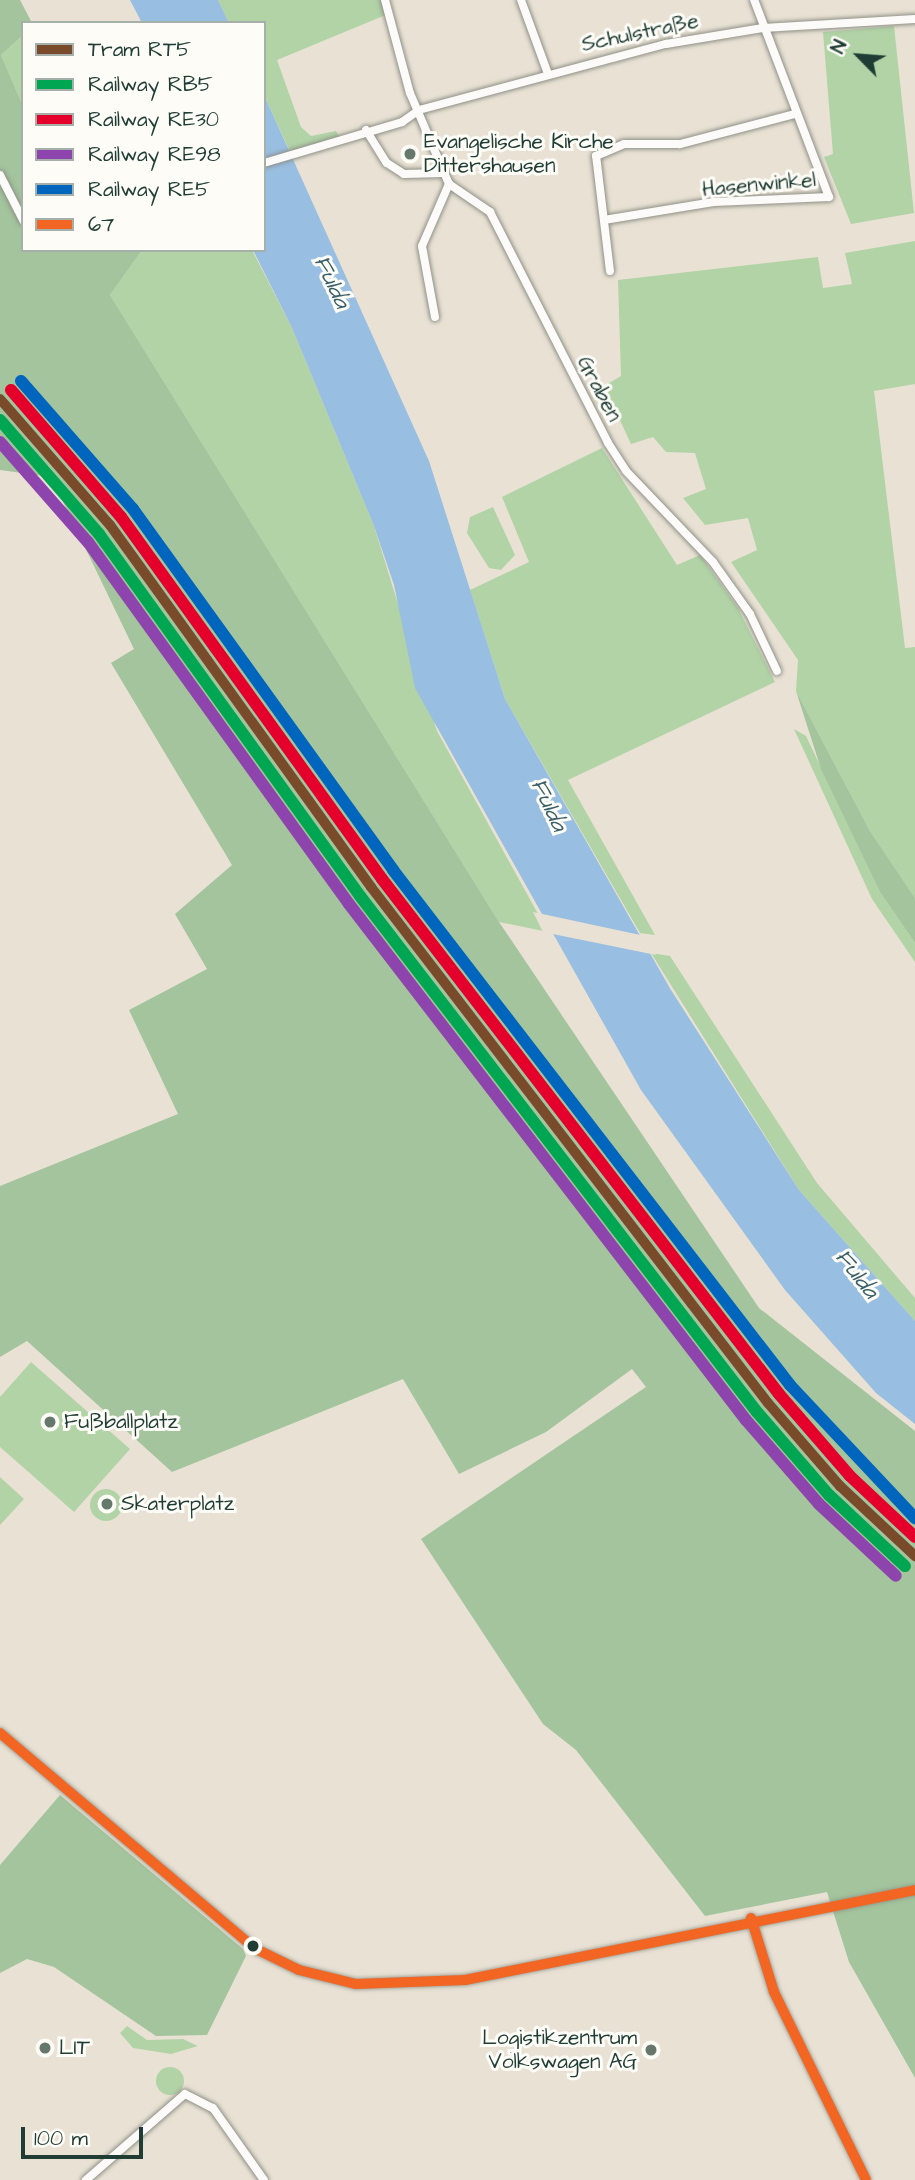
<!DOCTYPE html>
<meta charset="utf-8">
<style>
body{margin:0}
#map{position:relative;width:915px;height:2180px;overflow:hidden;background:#e9e2d4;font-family:"Architects Daughter",sans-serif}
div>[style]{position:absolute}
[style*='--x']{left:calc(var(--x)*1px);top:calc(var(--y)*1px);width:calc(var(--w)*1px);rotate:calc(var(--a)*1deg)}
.green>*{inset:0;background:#b1d3a6}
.round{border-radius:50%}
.forest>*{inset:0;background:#a3c49c}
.water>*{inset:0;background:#98bee1}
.pier>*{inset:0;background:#e9e2d4}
.roads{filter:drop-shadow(0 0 2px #8f9188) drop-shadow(0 0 2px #8f9188)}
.minor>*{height:8px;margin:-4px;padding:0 4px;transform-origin:4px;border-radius:4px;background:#fcfbf9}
.bus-1>*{height:10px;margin:-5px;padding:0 5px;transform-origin:5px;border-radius:5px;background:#f26522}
.rail-1>*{height:12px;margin:-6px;padding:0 6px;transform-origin:6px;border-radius:6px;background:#00a651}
.rail-2>*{height:12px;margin:-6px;padding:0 6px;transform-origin:6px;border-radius:6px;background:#e4002b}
.rail-3>*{height:12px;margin:-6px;padding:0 6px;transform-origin:6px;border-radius:6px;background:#8e44ad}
.rail-4>*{height:12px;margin:-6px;padding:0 6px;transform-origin:6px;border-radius:6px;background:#0065bd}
.tram-1>*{height:10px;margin:-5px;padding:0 5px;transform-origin:5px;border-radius:5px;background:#7a4b2a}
.dots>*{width:19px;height:19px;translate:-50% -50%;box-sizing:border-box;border:4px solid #fdfcf7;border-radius:50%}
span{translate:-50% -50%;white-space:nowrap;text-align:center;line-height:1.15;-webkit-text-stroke:6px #fdfcf7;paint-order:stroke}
.street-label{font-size:21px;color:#1f3d34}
.poi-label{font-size:21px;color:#1f3d34}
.left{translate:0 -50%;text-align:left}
.right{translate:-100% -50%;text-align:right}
.water-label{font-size:23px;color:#395f69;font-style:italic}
.legend{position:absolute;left:21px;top:21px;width:245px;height:231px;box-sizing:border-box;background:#fdfcf7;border:2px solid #a4b0a9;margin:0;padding:9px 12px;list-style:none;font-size:21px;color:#1f3d34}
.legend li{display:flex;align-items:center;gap:14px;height:35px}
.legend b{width:35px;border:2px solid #a4b0a9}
.north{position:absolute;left:824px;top:21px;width:70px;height:70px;-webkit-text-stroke:5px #fdfcf7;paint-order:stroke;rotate:295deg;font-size:19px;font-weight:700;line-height:28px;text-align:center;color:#1f3d34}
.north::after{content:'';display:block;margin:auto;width:24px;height:32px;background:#1f3d34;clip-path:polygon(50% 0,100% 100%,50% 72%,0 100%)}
.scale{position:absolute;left:21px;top:2127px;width:122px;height:32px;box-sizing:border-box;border:4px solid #1f3d34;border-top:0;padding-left:9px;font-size:21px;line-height:24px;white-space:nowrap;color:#1f3d34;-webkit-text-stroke:5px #fdfcf7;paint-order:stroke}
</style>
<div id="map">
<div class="green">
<div style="clip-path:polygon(218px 0,384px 0,388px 14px,277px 60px,301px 127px,311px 136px,336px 131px,341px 139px,291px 154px,264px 95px,264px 23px,229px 23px)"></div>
<div style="clip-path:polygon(894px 26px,914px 213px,851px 224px,824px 157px,833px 154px,823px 32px)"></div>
<div style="clip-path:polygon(23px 35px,23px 106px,1px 55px)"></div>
<div style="clip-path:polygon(915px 241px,915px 384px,874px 391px,905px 648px,915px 647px,915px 898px,870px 831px,796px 691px,798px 660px,731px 562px,757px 550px,748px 518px,705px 525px,683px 498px,706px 489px,695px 453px,666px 452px,653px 437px,631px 444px,604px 386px,621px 376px,618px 280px,818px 257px,823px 288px,852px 284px,845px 253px)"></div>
<div style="clip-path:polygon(142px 250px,252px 250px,292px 328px,374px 526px,437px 731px,548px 932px,499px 922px,110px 295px)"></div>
<div style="clip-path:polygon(602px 448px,677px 565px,700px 555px,738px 608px,775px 682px,568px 780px,655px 935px,640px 933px,505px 699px,470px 590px,529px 562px,502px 497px)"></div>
<div style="clip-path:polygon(493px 507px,515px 555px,501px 570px,489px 568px,467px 533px,470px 517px)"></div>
<div style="clip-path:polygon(794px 729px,806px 736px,880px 892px,915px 943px,915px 962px,872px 899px)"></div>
<div style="clip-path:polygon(651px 953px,670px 956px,817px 1183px,915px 1298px,915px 1321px,799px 1190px)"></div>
<div style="clip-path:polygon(31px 1362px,130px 1449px,74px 1512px,0 1447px,0 1397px)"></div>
<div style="clip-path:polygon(0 1477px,24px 1499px,0 1525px)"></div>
<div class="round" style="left:90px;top:1489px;width:32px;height:32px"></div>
<div style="clip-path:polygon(127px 2026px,147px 2040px,183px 2039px,198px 2046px,171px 2054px,133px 2048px,120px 2033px)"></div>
<div class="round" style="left:156px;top:2067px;width:28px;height:28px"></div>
</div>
<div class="forest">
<div style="clip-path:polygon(0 0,20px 0,32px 23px,23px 23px,23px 35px,1px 55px,23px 106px,23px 250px,142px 250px,110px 295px,499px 922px,759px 1308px,915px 1431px,915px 2078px,849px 1962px,827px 1892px,705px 1916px,576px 1750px,543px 1724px,421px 1539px,646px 1387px,632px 1369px,546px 1432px,459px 1474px,403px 1379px,172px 1472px,27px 1341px,0 1357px,0 1186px,178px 1114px,129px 1010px,207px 969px,175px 914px,232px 865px,111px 663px,134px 649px,51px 477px,0 470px)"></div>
<div style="clip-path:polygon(796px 691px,870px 831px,915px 898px,915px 943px,880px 892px,821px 769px)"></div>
<div style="clip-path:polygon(60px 1795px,243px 1949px,246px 1956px,207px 2035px,156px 2036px,54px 1967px,27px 1959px,0 1973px,0 1865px)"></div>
</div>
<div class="water">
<div style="clip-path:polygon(130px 0,218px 0,229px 23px,142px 23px)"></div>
<div style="clip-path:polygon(264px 95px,429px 461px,505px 699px,671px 990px,799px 1190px,915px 1321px,915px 1424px,876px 1393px,785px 1290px,641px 1090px,415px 688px,394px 585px,374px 526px,292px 328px,253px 250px,264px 250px)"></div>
</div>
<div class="pier">
<div style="clip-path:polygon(533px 912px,645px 936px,656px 955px,543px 932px)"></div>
</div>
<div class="roads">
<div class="minor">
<div style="--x:385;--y:0;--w:96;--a:75"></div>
<div style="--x:410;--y:93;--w:99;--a:66.8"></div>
<div style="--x:449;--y:184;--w:50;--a:34.3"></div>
<div style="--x:490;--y:212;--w:259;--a:62.9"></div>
<div style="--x:608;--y:443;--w:33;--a:57"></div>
<div style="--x:626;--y:471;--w:126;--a:46.3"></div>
<div style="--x:713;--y:562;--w:64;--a:54.6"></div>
<div style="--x:750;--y:614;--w:63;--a:64.7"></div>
<div style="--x:521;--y:0;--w:76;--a:69.9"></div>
<div style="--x:419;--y:110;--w:256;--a:-15"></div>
<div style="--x:666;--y:44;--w:98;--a:-9.4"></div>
<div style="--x:763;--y:28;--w:152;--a:-3.4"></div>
<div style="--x:366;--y:130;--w:39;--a:58"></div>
<div style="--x:387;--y:163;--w:20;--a:33"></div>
<div style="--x:404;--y:174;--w:40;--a:-1.4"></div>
<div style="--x:264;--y:163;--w:144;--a:-16.5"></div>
<div style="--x:402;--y:122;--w:21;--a:-35"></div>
<div style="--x:0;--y:175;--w:51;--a:62.9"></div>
<div style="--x:604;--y:220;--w:111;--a:-9.3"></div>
<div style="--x:714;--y:202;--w:115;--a:-2.5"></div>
<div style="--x:829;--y:197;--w:211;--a:-110.8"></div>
<div style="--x:610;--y:271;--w:116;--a:-96.9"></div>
<div style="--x:596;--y:156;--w:30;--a:-23"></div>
<div style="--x:624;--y:144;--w:56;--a:0"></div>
<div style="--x:680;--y:144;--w:119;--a:-14.6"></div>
<div style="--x:435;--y:317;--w:72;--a:-100.4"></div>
<div style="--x:422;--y:246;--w:68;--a:-66.5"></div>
<div style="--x:0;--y:1733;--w:335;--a:40.2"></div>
<div style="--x:256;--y:1949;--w:48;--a:26"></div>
<div style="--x:299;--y:1970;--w:59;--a:13.8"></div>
<div style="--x:356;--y:1984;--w:109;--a:-2.1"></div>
<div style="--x:465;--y:1980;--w:459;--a:-11.3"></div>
<div style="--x:751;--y:1918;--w:77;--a:72.7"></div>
<div style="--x:774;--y:1992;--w:209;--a:63.9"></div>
<div style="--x:86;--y:2180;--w:131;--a:-41"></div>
<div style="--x:185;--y:2094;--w:31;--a:27"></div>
<div style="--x:213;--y:2108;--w:88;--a:54.7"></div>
</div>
</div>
<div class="bus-1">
<div style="--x:0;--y:1733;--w:335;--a:40.2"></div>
<div style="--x:256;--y:1949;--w:48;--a:26"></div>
<div style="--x:299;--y:1970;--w:59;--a:13.8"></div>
<div style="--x:356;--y:1984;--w:109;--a:-2.1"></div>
<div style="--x:465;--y:1980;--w:459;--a:-11.3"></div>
<div style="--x:751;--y:1918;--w:77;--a:72.7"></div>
<div style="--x:774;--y:1992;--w:209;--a:63.9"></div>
</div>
<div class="rail-1">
<div style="--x:0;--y:420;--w:151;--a:49"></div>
<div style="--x:99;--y:534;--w:446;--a:54.2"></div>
<div style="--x:360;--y:896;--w:651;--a:52.43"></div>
<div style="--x:757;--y:1412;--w:110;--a:49.1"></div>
<div style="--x:829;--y:1495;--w:104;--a:43.1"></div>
</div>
<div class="rail-2">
<div style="--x:11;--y:390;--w:168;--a:49.1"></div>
<div style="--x:121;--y:517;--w:446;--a:54.2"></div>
<div style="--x:382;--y:879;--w:650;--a:52.37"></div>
<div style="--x:779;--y:1394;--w:108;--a:49.1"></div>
<div style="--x:850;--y:1476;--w:89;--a:43.2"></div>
</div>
<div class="rail-3">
<div style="--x:0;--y:442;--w:133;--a:48.7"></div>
<div style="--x:88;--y:542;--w:446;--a:54.2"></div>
<div style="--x:349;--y:904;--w:651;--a:52.43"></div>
<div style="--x:746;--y:1420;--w:111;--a:49"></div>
<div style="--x:819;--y:1504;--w:105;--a:43.1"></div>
</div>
<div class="rail-4">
<div style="--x:21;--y:381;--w:170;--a:48.8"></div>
<div style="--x:133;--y:509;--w:445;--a:54.2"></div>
<div style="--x:393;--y:870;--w:650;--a:52.37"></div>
<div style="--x:790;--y:1385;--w:183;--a:46.8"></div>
</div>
<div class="tram-1">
<div style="--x:0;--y:399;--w:167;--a:48.9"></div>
<div style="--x:110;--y:525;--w:446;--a:54.2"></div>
<div style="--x:371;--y:887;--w:651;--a:52.43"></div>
<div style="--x:768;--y:1403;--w:110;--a:49.1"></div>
<div style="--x:840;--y:1486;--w:103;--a:43"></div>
</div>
<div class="dots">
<div style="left:410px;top:154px;background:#66776c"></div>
<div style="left:50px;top:1422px;background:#66776c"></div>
<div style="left:107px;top:1504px;background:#66776c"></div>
<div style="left:253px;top:1946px;background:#1f3d34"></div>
<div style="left:45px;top:2048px;background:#66776c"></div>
<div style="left:651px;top:2050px;background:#66776c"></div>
</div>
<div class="street-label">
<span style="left:640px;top:33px;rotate:-12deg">Schulstraße</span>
<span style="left:759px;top:185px;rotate:-5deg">Hasenwinkel</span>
<span style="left:599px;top:389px;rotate:62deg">Graben</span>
</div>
<div class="poi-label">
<span class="left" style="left:424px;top:154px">Evangelische Kirche<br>Dittershausen</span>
<span class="left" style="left:64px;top:1422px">Fußballplatz</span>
<span class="left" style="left:121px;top:1504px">Skaterplatz</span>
<span class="right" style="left:637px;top:2050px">Logistikzentrum<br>Volkswagen AG</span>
<span class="left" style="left:59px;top:2048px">LIT</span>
</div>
<div class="water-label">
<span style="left:332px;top:282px;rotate:65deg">Fulda</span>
<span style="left:549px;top:805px;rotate:65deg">Fulda</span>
<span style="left:857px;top:1274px;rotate:52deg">Fulda</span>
</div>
<ul class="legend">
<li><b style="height:9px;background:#7a4b2a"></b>Tram RT5</li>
<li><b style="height:9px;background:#00a651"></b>Railway RB5</li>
<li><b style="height:9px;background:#e4002b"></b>Railway RE30</li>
<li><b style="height:9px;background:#8e44ad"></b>Railway RE98</li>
<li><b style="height:9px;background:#0065bd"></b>Railway RE5</li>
<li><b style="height:9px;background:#f26522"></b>67</li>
</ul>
<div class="north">N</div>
<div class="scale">100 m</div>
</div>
